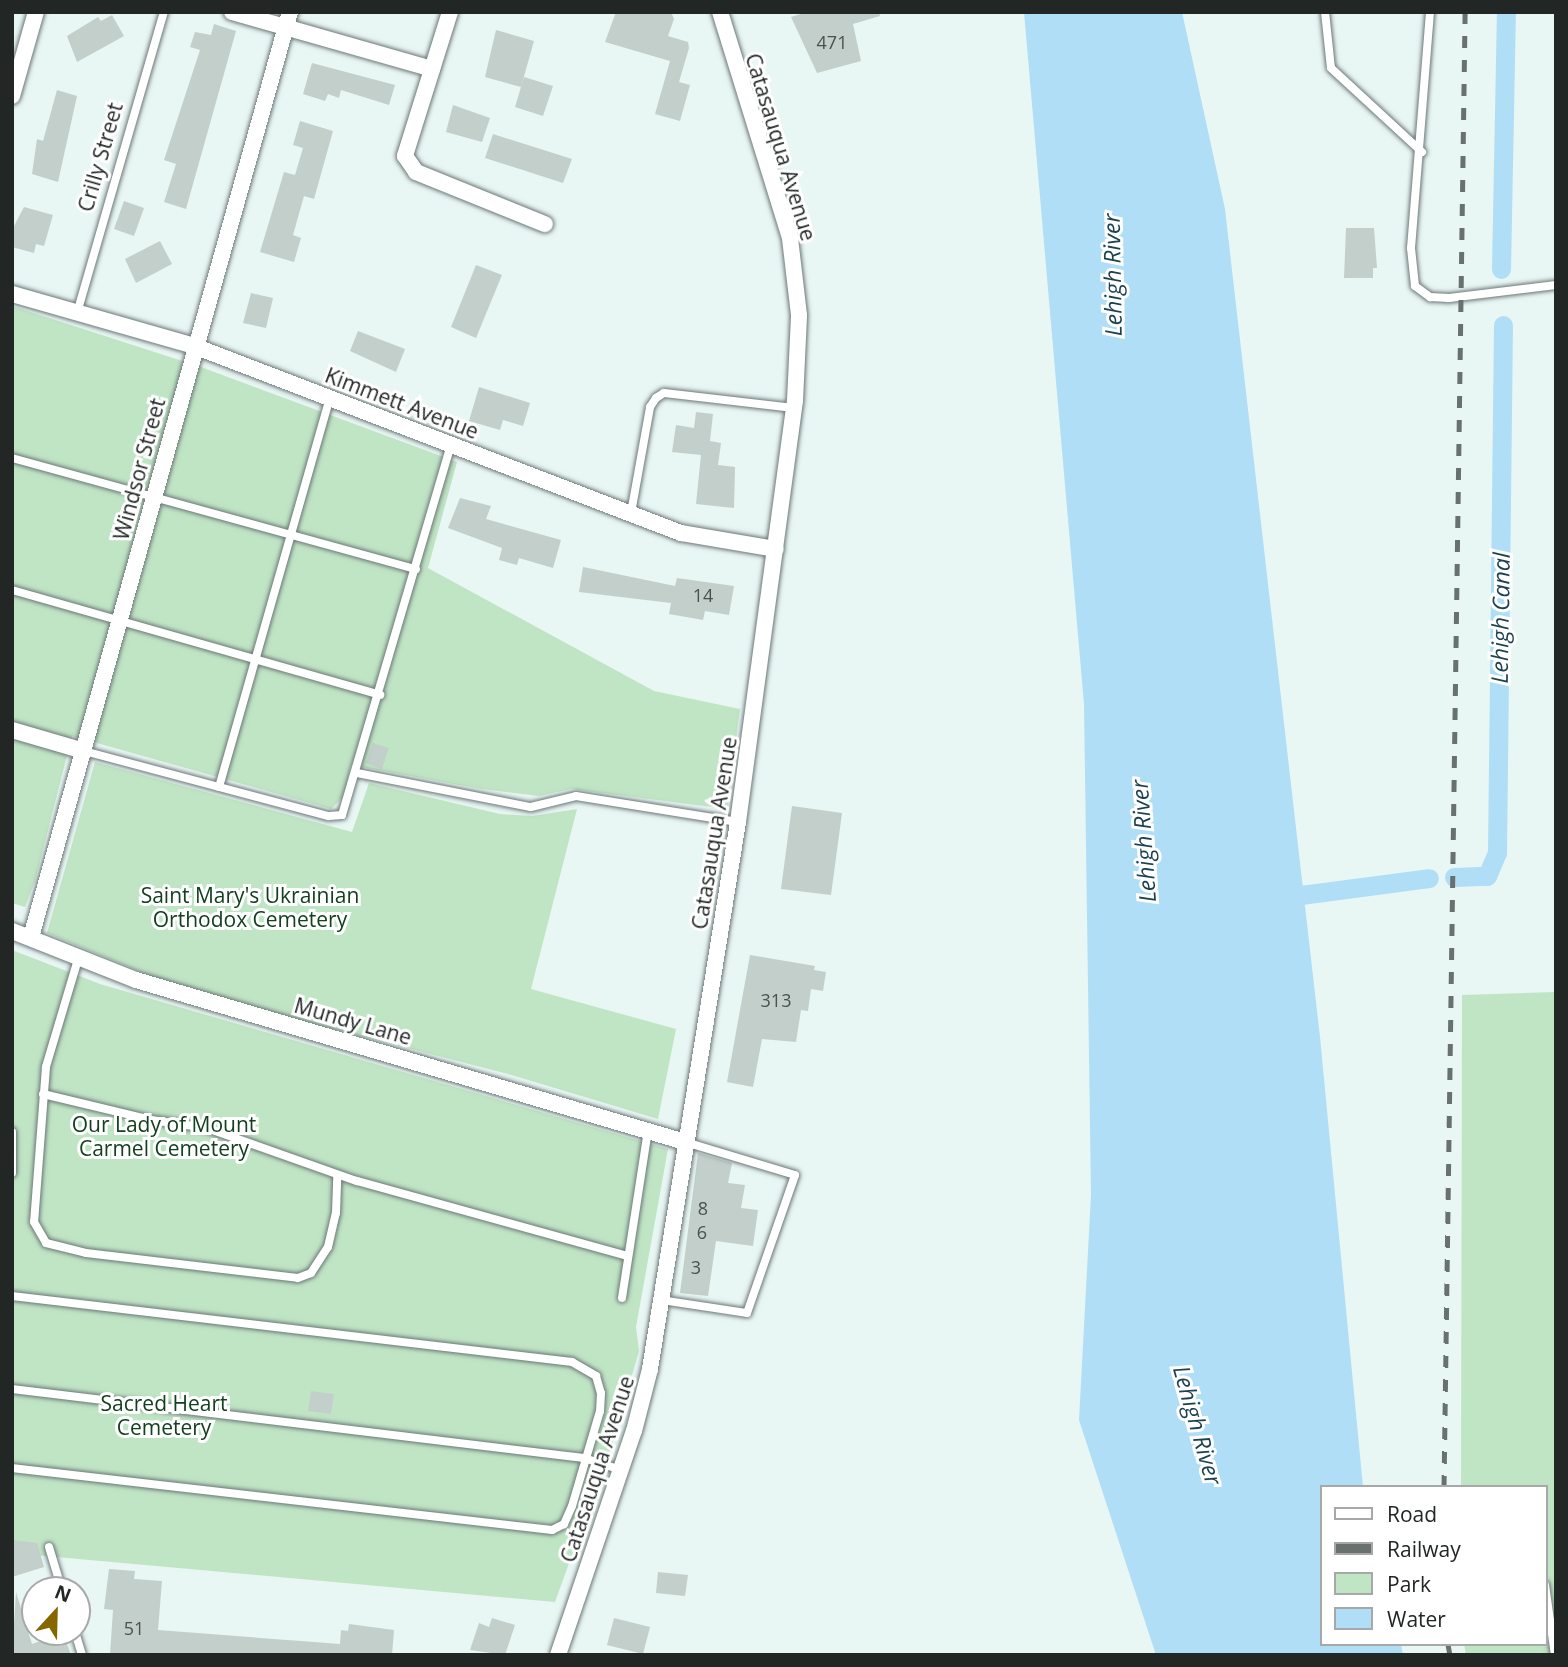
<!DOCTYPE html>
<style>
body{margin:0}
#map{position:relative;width:1568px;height:1667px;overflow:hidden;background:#e8f6f4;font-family:"Open Sans",sans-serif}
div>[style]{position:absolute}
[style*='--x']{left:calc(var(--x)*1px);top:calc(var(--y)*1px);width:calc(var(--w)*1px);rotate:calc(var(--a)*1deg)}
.green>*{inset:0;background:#c0e5c5}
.water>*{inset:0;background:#b0def6}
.canal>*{height:19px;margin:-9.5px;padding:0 9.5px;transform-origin:9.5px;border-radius:9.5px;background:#b0def6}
.building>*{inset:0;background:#c3cfca}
.roads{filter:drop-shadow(0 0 2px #6c7877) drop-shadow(0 0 2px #6c7877)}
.service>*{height:8px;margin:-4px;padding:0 4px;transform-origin:4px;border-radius:4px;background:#fff}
.minor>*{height:16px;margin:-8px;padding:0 8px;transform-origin:8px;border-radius:8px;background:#fff}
.rail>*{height:5px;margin-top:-2.5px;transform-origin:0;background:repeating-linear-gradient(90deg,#69716f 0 12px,transparent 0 24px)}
span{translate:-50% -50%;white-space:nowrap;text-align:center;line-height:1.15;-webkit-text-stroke:6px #fff;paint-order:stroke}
.number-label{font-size:18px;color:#4a514f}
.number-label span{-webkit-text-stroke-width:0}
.street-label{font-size:21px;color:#222726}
.park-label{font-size:21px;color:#13401e}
.water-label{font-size:23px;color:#1c4151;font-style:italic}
.frame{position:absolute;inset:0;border:14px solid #222726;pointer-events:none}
.legend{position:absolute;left:1320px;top:1485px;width:228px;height:161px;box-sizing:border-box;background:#fff;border:2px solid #a7a9a8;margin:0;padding:9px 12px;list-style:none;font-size:21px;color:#222726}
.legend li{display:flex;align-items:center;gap:14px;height:35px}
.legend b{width:35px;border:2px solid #a7a9a8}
.north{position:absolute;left:21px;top:1576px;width:70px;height:70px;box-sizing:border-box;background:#fff;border:2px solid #a7a9a8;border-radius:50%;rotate:22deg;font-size:19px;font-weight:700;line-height:28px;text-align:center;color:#222726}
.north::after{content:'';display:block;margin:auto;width:24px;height:32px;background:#856600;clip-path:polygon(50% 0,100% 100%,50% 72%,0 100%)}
</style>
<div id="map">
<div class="green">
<div style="clip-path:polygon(12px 306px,201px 367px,457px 462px,428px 568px,654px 691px,740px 709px,727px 809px,571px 789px,539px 796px,481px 789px,351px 765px,344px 796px,331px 809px,72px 736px,35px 881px,25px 907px,12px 903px)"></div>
<div style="clip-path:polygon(95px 762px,352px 832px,369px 783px,500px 814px,532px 816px,577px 809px,531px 989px,676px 1029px,658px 1119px,508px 1074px,190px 992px,47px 933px)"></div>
<div style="clip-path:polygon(12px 950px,100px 984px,668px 1149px,636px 1327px,639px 1351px,611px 1448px,555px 1602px,12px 1553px)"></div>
<div style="clip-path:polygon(1556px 992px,1556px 1655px,1466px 1655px,1464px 1644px,1545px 1644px,1545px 1487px,1461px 1487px,1462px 995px)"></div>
</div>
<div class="water">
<div style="clip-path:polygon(1024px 12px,1182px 12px,1225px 209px,1320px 1037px,1363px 1487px,1321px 1487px,1321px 1644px,1401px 1644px,1403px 1655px,1156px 1655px,1079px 1420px,1091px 1195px,1084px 704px)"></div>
</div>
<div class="canal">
<div style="--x:1501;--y:269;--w:257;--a:-88.9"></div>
<div style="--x:1454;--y:877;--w:33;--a:-2"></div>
<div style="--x:1487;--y:876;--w:25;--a:-67"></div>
<div style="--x:1497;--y:853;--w:528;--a:-89.35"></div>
<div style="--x:1278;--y:898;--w:152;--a:-7.5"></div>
</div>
<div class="building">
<div style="clip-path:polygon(616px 12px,671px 12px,674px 19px,668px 36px,688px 42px,689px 48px,679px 82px,690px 85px,680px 121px,655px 114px,670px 61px,605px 42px)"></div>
<div style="clip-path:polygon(807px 12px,879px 12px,880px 16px,853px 24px,861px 61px,817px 73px,791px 17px)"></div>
<div style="clip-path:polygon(112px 15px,124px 36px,77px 62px,67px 36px,98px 17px,101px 21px)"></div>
<div style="clip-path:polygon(214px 24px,236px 31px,186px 209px,164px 202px,176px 164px,164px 160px,200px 50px,190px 47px,195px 32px,211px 35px)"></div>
<div style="clip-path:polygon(496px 30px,534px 41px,521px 87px,485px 77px)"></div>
<div style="clip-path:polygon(312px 63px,395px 85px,389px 105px,341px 90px,339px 98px,328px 94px,325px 101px,303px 94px)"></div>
<div style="clip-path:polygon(524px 77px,553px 86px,543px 116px,515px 107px)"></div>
<div style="clip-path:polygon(57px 90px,77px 96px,58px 182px,32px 174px,37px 139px,43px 141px)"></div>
<div style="clip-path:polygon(453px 105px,490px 118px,482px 142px,446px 132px)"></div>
<div style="clip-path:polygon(300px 121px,333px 131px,314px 199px,304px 196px,293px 235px,301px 238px,294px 262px,260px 252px,284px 172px,295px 175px,303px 148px,293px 145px)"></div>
<div style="clip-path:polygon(493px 134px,572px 159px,563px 183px,485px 158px)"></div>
<div style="clip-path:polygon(124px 201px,144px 208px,134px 236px,114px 229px)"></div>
<div style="clip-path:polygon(24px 207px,53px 215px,44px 246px,36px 244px,34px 253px,12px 247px,12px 230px)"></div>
<div style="clip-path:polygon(1346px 228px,1374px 228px,1377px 268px,1373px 268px,1373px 278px,1344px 278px)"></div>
<div style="clip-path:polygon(160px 241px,172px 264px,136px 283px,125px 259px)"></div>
<div style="clip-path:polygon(476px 265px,502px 275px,476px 338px,451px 327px)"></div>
<div style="clip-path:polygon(251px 293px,273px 298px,266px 328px,243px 323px)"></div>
<div style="clip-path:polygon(358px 331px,405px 349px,396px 372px,350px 351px)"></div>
<div style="clip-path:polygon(479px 387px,530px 403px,523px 426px,503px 420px,500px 430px,469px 421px)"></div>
<div style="clip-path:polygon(696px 412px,713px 414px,710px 441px,721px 443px,718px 465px,735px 467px,734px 508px,696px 504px,701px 455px,672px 452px,676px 425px,694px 428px)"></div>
<div style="clip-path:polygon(460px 498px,491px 506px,486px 519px,561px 540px,553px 568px,519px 558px,517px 565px,499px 560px,502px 548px,448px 528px)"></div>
<div style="clip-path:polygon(583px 567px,675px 586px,677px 578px,734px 586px,729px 615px,705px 611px,703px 620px,669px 614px,671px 603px,579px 592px)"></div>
<div style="clip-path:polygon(373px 743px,389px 748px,382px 769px,366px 763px)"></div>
<div style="clip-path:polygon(792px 806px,842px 813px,831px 895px,781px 889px)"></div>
<div style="clip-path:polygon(750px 955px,815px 966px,814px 970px,826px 972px,823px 991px,811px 989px,808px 1011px,801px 1010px,796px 1042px,762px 1039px,753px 1087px,727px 1082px)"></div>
<div style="clip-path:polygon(698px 1153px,732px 1163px,728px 1183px,745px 1185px,741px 1208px,758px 1210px,753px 1246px,716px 1241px,708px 1296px,680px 1293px)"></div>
<div style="clip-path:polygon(311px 1391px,334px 1394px,331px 1414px,308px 1411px)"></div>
<div style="clip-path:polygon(12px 1540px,37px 1543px,44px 1567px,12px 1577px)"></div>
<div style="clip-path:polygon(109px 1569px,135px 1571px,134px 1579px,162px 1581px,158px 1630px,340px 1644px,341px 1630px,348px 1631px,349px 1624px,394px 1630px,392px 1655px,110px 1655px,113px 1610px,104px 1609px)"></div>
<div style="clip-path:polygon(658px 1572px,688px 1575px,685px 1596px,656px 1593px)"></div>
<div style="clip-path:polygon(16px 1592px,32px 1644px,63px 1633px,71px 1655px,12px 1655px)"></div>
<div style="clip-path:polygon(492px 1618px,515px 1625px,505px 1655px,470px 1650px,479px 1623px,489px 1627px)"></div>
<div style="clip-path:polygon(614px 1618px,650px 1627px,643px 1654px,607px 1645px)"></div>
</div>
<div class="roads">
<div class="service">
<div style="--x:1325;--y:12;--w:56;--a:83.9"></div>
<div style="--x:1331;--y:68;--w:124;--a:42.7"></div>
<div style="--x:1430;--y:12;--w:237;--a:94.6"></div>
<div style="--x:1411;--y:248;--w:38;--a:84"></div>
<div style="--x:1415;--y:286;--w:19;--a:36"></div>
<div style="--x:1430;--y:297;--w:19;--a:3"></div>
<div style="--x:1449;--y:298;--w:108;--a:-6.9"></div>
<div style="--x:77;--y:313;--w:313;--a:-73.9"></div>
<div style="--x:12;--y:458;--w:419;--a:15.4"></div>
<div style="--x:631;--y:513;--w:108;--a:-79.8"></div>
<div style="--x:650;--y:407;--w:11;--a:-56"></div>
<div style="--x:656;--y:398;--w:9;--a:-32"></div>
<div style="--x:664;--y:393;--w:131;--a:6.6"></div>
<div style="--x:12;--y:590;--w:383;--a:15.9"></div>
<div style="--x:84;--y:751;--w:253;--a:14.9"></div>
<div style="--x:329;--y:816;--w:13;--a:-4"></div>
<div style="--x:342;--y:815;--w:386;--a:-73.6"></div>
<div style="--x:357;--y:773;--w:177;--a:11.1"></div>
<div style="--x:531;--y:807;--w:46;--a:-13.7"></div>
<div style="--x:576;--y:796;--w:164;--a:9.1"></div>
<div style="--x:219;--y:787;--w:405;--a:-74.1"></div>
<div style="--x:79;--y:956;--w:116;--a:106.6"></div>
<div style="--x:46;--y:1067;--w:155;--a:94.4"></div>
<div style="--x:34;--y:1222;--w:24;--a:60"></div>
<div style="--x:46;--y:1243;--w:41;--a:14"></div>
<div style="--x:86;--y:1253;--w:213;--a:6.7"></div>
<div style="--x:298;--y:1278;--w:14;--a:-21"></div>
<div style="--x:311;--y:1273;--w:31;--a:-57"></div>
<div style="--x:328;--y:1247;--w:35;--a:-77"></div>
<div style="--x:336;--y:1213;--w:38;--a:-88"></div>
<div style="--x:43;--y:1094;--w:111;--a:13.5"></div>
<div style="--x:151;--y:1120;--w:57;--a:8.1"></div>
<div style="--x:207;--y:1128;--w:159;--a:19.5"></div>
<div style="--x:357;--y:1181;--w:281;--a:15.5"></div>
<div style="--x:12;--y:1132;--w:41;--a:90"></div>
<div style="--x:12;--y:1296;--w:564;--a:6.72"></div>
<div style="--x:572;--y:1362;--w:28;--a:30"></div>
<div style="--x:596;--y:1376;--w:18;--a:74"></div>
<div style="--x:601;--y:1393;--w:18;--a:93"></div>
<div style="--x:600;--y:1411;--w:99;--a:106.4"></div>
<div style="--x:572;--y:1506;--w:20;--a:114"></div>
<div style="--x:564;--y:1524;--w:13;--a:153"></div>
<div style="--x:552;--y:1530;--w:544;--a:-173.45"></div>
<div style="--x:622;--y:1298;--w:169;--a:-81.2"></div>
<div style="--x:661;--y:1300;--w:87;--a:8.6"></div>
<div style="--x:747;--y:1313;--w:146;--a:-70.8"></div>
<div style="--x:795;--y:1175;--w:115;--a:-163.3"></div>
<div style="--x:12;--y:1389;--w:576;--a:6.88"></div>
<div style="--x:584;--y:1458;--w:39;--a:18"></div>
<div style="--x:49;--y:1547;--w:45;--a:73.2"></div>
<div style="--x:1545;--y:1585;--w:71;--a:81.9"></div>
<div style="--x:75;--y:1632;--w:24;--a:73"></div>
</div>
<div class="minor">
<div style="--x:232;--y:12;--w:208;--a:15.9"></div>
<div style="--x:450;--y:12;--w:151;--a:107.4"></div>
<div style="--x:405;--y:156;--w:19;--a:55"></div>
<div style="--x:416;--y:172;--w:139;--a:22"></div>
<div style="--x:12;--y:96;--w:87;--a:-74.1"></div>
<div style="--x:12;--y:294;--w:189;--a:15.9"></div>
<div style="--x:194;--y:346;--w:522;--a:21.01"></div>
<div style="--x:681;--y:533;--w:96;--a:9.6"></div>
<div style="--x:12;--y:730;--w:75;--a:16.3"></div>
<div style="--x:12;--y:931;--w:133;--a:21.6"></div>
<div style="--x:136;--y:980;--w:572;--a:16.44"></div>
<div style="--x:31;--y:937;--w:961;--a:-74.36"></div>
<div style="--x:558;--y:1655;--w:237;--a:-71.3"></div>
<div style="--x:634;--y:1431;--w:64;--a:-75.5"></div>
<div style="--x:650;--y:1369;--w:554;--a:-80.86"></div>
<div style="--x:738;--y:822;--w:425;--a:-82.3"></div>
<div style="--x:795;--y:401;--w:86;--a:-87.3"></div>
<div style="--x:799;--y:315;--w:78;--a:-96.7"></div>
<div style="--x:790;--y:238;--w:237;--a:-107.2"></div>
</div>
</div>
<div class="rail">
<div style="--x:1444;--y:1487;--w:1475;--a:-89.18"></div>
<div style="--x:1448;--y:1644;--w:11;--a:80"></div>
</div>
<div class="number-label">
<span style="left:832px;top:42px">471</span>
<span style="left:703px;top:595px">14</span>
<span style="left:776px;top:1000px">313</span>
<span style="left:703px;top:1208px">8</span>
<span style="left:702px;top:1232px">6</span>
<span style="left:696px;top:1267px">3</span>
<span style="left:134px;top:1628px">51</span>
</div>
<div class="street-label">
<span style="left:781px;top:147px;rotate:73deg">Catasauqua Avenue</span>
<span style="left:100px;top:157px;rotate:-74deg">Crilly Street</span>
<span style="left:402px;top:403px;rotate:21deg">Kimmett Avenue</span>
<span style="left:139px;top:469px;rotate:-75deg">Windsor Street</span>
<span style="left:714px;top:833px;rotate:-81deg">Catasauqua Avenue</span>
<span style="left:353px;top:1021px;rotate:16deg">Mundy Lane</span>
<span style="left:597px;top:1469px;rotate:-72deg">Catasauqua Avenue</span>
</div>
<div class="park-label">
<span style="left:250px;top:907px">Saint Mary's Ukrainian<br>Orthodox Cemetery</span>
<span style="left:164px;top:1136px">Our Lady of Mount<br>Carmel Cemetery</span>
<span style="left:164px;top:1415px">Sacred Heart<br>Cemetery</span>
</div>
<div class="water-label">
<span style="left:1112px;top:275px;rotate:-91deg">Lehigh River</span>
<span style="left:1500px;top:618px;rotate:-89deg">Lehigh Canal</span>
<span style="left:1143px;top:841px;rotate:-94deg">Lehigh River</span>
<span style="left:1198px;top:1425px;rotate:74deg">Lehigh River</span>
</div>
<div class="frame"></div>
<ul class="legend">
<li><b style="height:9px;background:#fff"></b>Road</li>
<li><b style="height:9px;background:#69716f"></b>Railway</li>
<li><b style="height:19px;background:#c0e5c5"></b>Park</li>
<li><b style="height:19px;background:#b0def6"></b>Water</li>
</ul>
<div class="north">N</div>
</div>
